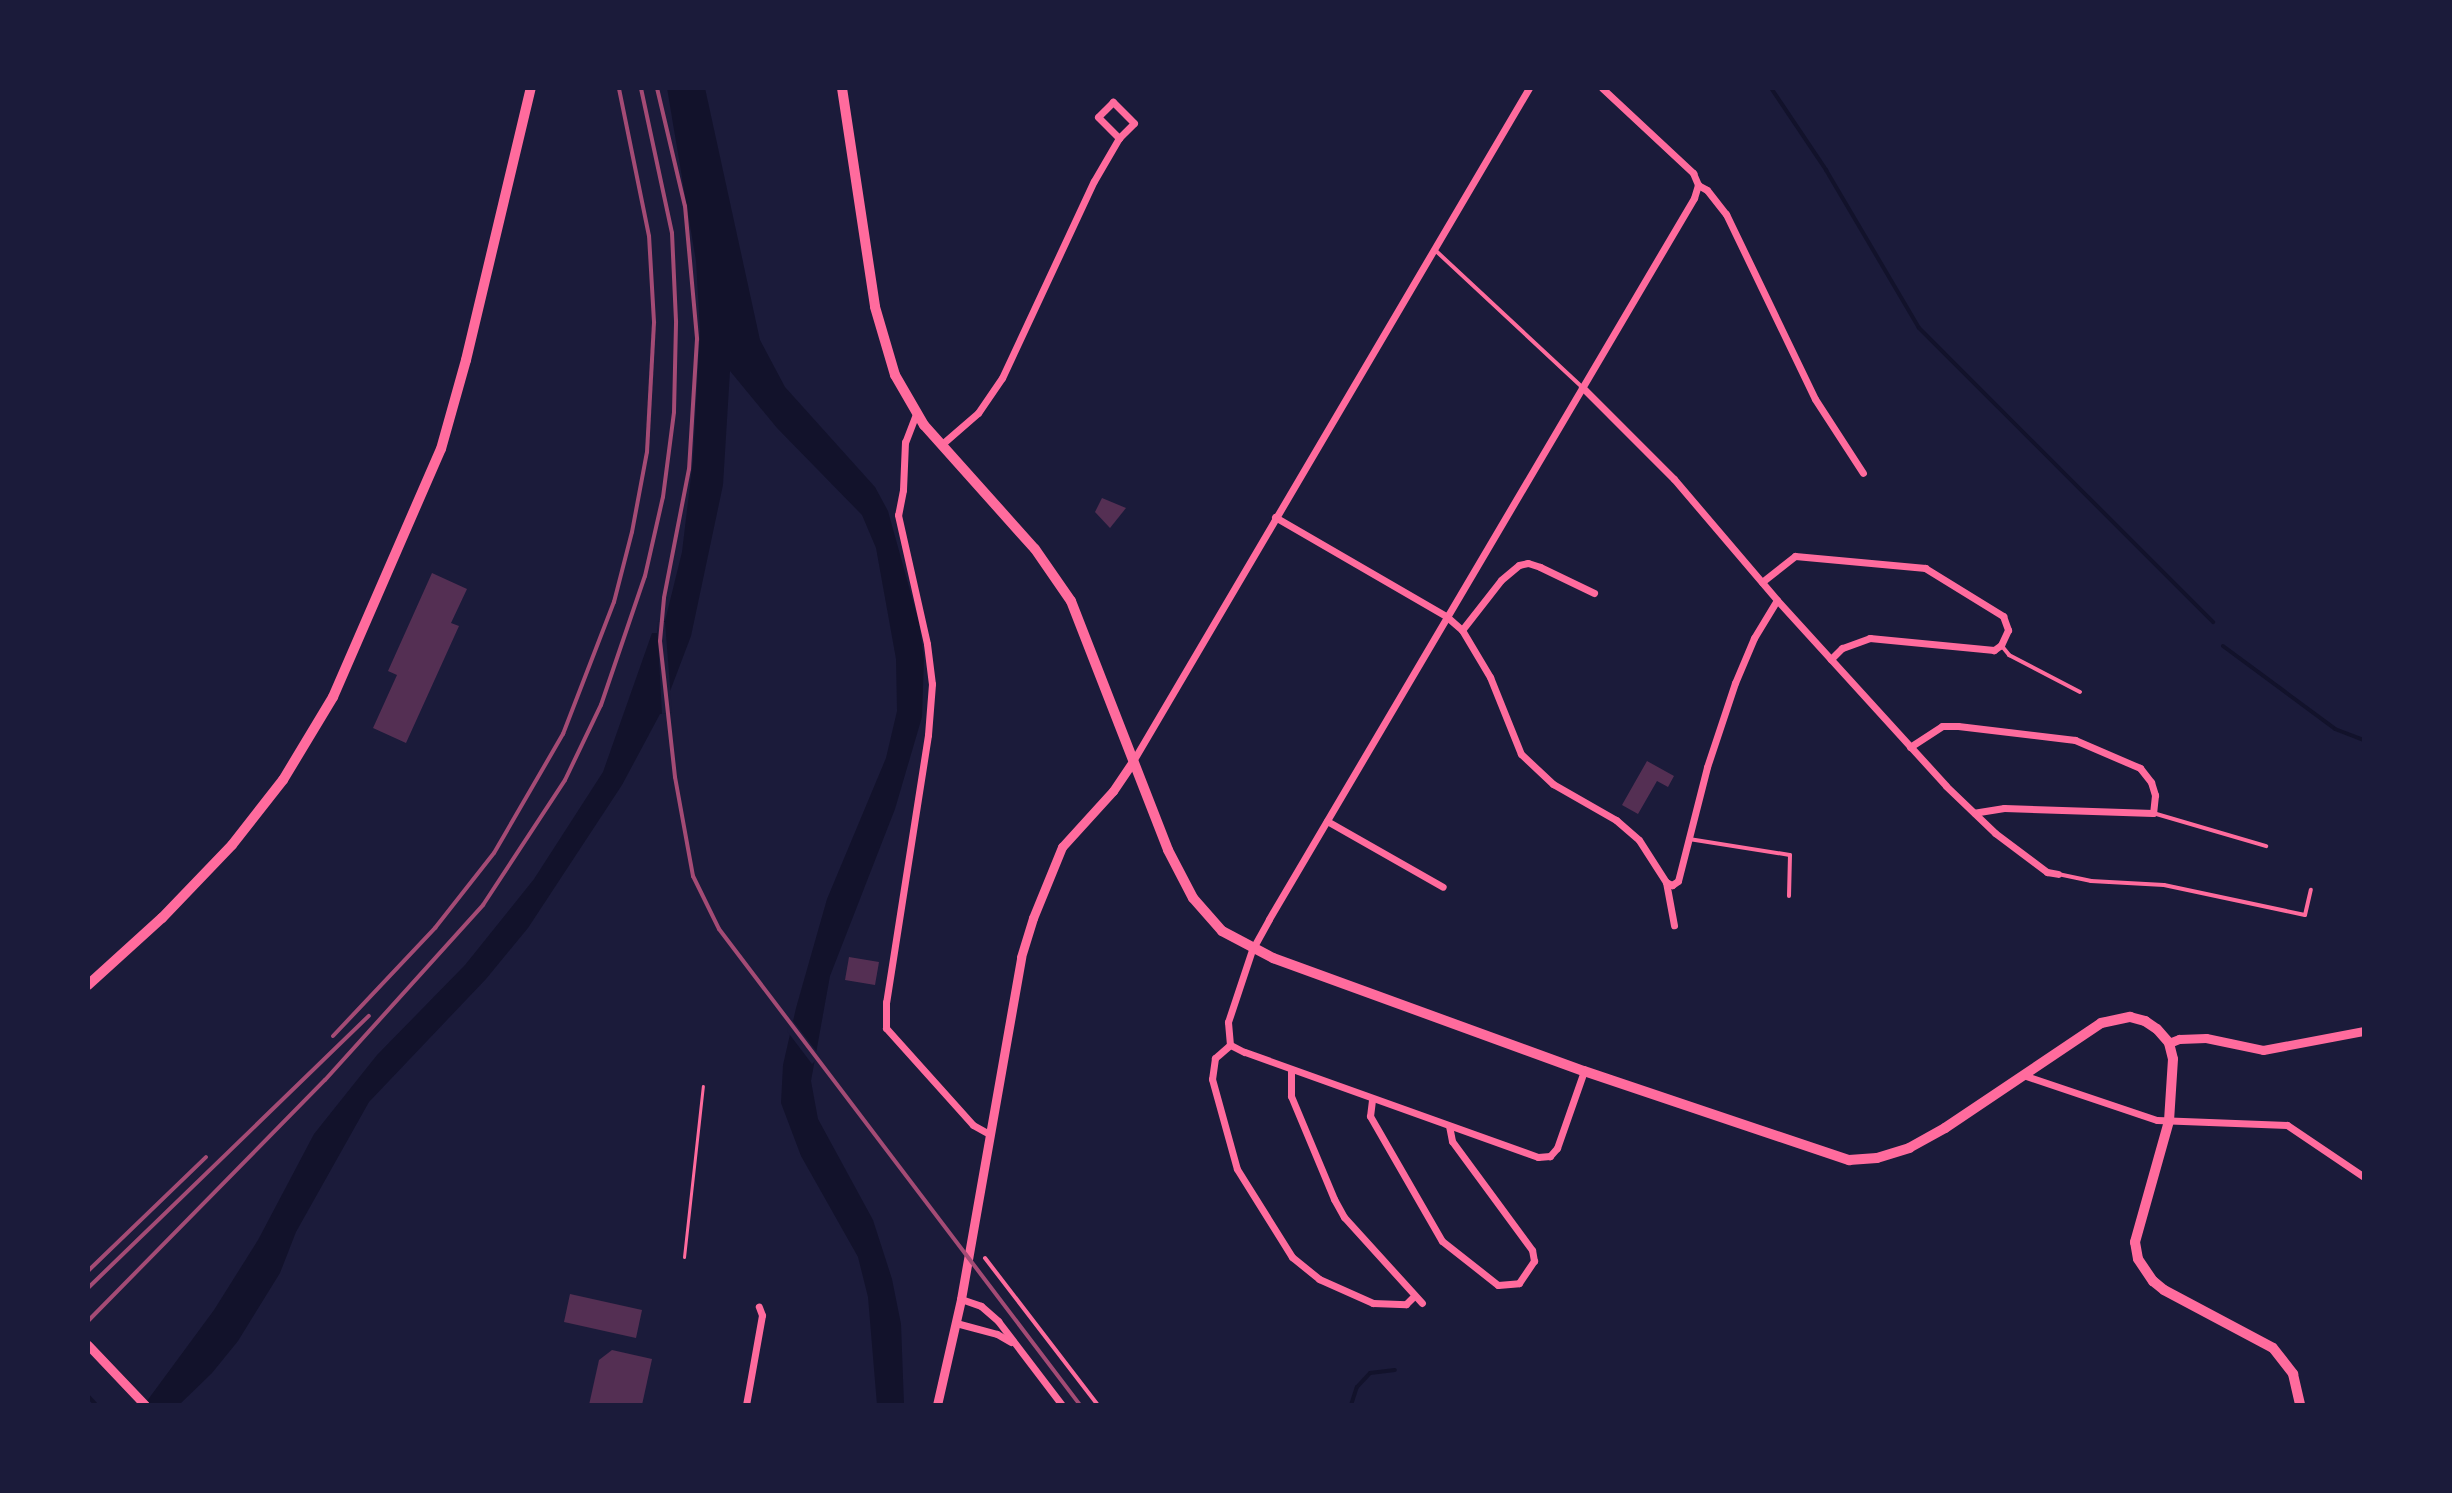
<!DOCTYPE html>
<style>
body{margin:0}
#map{position:relative;width:2452px;height:1493px;overflow:hidden;background:#1b1b3a;font-family:Raleway,sans-serif}
div>[style]{position:absolute}
[style*='--x']{left:calc(var(--x)*1px);top:calc(var(--y)*1px);width:calc(var(--w)*1px);rotate:calc(var(--a)*1deg)}
.water>*{inset:0;background:#12122b}
.pier>*{inset:0;background:#1b1b3a}
.stream>*{height:4px;margin:-2px;padding:0 2px;transform-origin:2px;border-radius:2px;background:#12122b}
.building>*{inset:0;background:#542f53}
.path>*{height:3px;margin:-1.5px;padding:0 1.5px;transform-origin:1.5px;border-radius:1.5px;background:#ff6b9d}
.service>*{height:4px;margin:-2px;padding:0 2px;transform-origin:2px;border-radius:2px;background:#ff6b9d}
.minor>*{height:7px;margin:-3.5px;padding:0 3.5px;transform-origin:3.5px;border-radius:3.5px;background:#ff6b9d}
.tertiary>*{height:9px;margin:-4.5px;padding:0 4.5px;transform-origin:4.5px;border-radius:4.5px;background:#ff6b9d}
.secondary>*{height:10px;margin:-5px;padding:0 5px;transform-origin:5px;border-radius:5px;background:#ff6b9d}
.rail>*{height:4px;margin:-2px;padding:0 2px;transform-origin:2px;border-radius:2px;background:#a44b75}
span{translate:-50% -50%;white-space:nowrap;text-align:center;line-height:1.15;-webkit-text-stroke:8px #1b1b3a;paint-order:stroke}
.frame{position:absolute;inset:0;border:90px solid #1b1b3a;pointer-events:none}
</style>
<div id="map">
<div class="water">
<div style="clip-path:polygon(667px 88px,705px 88px,760px 340px,785px 387px,875px 487px,888px 511px,919px 623px,924px 658px,922px 717px,895px 809px,830px 976px,811px 1081px,818px 1119px,873px 1220px,892px 1279px,901px 1324px,904px 1405px,877px 1405px,868px 1297px,858px 1257px,801px 1156px,781px 1103px,783px 1065px,796px 1008px,827px 899px,886px 758px,897px 711px,896px 659px,876px 548px,862px 515px,777px 428px,730px 371px,723px 485px,691px 636px,669px 694px,672px 712px,660px 714px,622px 785px,528px 928px,486px 979px,369px 1102px,296px 1232px,280px 1273px,238px 1341px,212px 1373px,179px 1405px,144px 1405px,214px 1310px,258px 1240px,314px 1134px,377px 1055px,465px 965px,534px 879px,603px 772px,652px 633px,657px 633px,657px 622px,665px 621px,682px 552px,693px 460px,700px 331px,696px 261px)"></div>
</div>
<div class="pier">
<div style="clip-path:polygon(657px 622px,665px 622px,672px 712px,662px 714px)"></div>
<div style="clip-path:polygon(790px 1017px,820px 1056px,812px 1064px,787px 1031px)"></div>
</div>
<div class="stream">
<div style="--x:1771;--y:88;--w:99;--a:56.1"></div>
<div style="--x:1826;--y:170;--w:183;--a:59.5"></div>
<div style="--x:1919;--y:328;--w:416;--a:45"></div>
<div style="--x:2223;--y:646;--w:139;--a:36.5"></div>
<div style="--x:2335;--y:729;--w:31;--a:21"></div>
<div style="--x:88;--y:1396;--w:12;--a:48"></div>
<div style="--x:1351;--y:1405;--w:19;--a:-72"></div>
<div style="--x:1357;--y:1387;--w:19;--a:-47"></div>
<div style="--x:1370;--y:1373;--w:25;--a:-7"></div>
</div>
<div class="building">
<div style="clip-path:polygon(1102px 498px,1126px 508px,1110px 528px,1095px 512px)"></div>
<div style="clip-path:polygon(432px 573px,467px 589px,451px 623px,459px 626px,406px 743px,373px 728px,397px 675px,388px 671px)"></div>
<div style="clip-path:polygon(1647px 761px,1674px 776px,1668px 787px,1657px 781px,1638px 814px,1622px 805px)"></div>
<div style="clip-path:polygon(849px 957px,879px 962px,875px 985px,845px 980px)"></div>
<div style="clip-path:polygon(570px 1294px,642px 1310px,636px 1338px,564px 1322px)"></div>
<div style="clip-path:polygon(612px 1350px,652px 1359px,642px 1405px,589px 1405px,599px 1360px)"></div>
</div>
<div class="path">
<div style="--x:684;--y:1257;--w:172;--a:-83.7"></div>
</div>
<div class="service">
<div style="--x:1435;--y:250;--w:201;--a:43"></div>
<div style="--x:2001;--y:645;--w:13;--a:51"></div>
<div style="--x:2009;--y:655;--w:80;--a:27.5"></div>
<div style="--x:2153;--y:813;--w:118;--a:16.3"></div>
<div style="--x:1689;--y:839;--w:102;--a:9"></div>
<div style="--x:1790;--y:855;--w:41;--a:91.4"></div>
<div style="--x:2058;--y:874;--w:34;--a:12"></div>
<div style="--x:2091;--y:881;--w:73;--a:3.1"></div>
<div style="--x:2164;--y:885;--w:144;--a:12"></div>
<div style="--x:2305;--y:915;--w:26;--a:-77"></div>
<div style="--x:985;--y:1258;--w:185;--a:52.5"></div>
</div>
<div class="minor">
<div style="--x:1602;--y:88;--w:125;--a:43"></div>
<div style="--x:1693;--y:173;--w:13;--a:67"></div>
<div style="--x:1698;--y:185;--w:10;--a:29"></div>
<div style="--x:1707;--y:190;--w:31;--a:52"></div>
<div style="--x:1726;--y:214;--w:205;--a:64.3"></div>
<div style="--x:1815;--y:399;--w:88;--a:57"></div>
<div style="--x:1582;--y:387;--w:130;--a:45"></div>
<div style="--x:1674;--y:479;--w:159;--a:49.6"></div>
<div style="--x:1777;--y:600;--w:251;--a:47.7"></div>
<div style="--x:1946;--y:786;--w:68;--a:43.8"></div>
<div style="--x:1995;--y:833;--w:65;--a:36.9"></div>
<div style="--x:2047;--y:872;--w:11;--a:10"></div>
<div style="--x:916;--y:414;--w:30;--a:111"></div>
<div style="--x:905;--y:442;--w:48;--a:92.4"></div>
<div style="--x:903;--y:490;--w:25;--a:101"></div>
<div style="--x:898;--y:515;--w:132;--a:77.3"></div>
<div style="--x:927;--y:644;--w:40;--a:82.9"></div>
<div style="--x:932;--y:684;--w:51;--a:94.5"></div>
<div style="--x:928;--y:735;--w:270;--a:98.9"></div>
<div style="--x:886;--y:1002;--w:26;--a:90"></div>
<div style="--x:886;--y:1028;--w:130;--a:48.1"></div>
<div style="--x:973;--y:1125;--w:18;--a:29"></div>
<div style="--x:941;--y:445;--w:49;--a:-40.9"></div>
<div style="--x:978;--y:413;--w:42;--a:-55.6"></div>
<div style="--x:1002;--y:378;--w:217;--a:-65"></div>
<div style="--x:1094;--y:181;--w:50;--a:-59.8"></div>
<div style="--x:1119;--y:138;--w:21;--a:-45"></div>
<div style="--x:1134;--y:123;--w:30;--a:-135"></div>
<div style="--x:1113;--y:102;--w:21;--a:135"></div>
<div style="--x:1098;--y:117;--w:30;--a:45"></div>
<div style="--x:1275;--y:517;--w:198;--a:30.1"></div>
<div style="--x:1446;--y:616;--w:21;--a:41"></div>
<div style="--x:1462;--y:630;--w:55;--a:59.2"></div>
<div style="--x:1490;--y:677;--w:83;--a:68.1"></div>
<div style="--x:1521;--y:754;--w:44;--a:43.2"></div>
<div style="--x:1553;--y:784;--w:73;--a:29.7"></div>
<div style="--x:1616;--y:820;--w:30;--a:41"></div>
<div style="--x:1639;--y:840;--w:50;--a:57.3"></div>
<div style="--x:1666;--y:882;--w:44;--a:79.5"></div>
<div style="--x:1762;--y:582;--w:42;--a:-38.2"></div>
<div style="--x:1795;--y:556;--w:131;--a:5.3"></div>
<div style="--x:1925;--y:568;--w:92;--a:31.6"></div>
<div style="--x:2003;--y:616;--w:15;--a:70"></div>
<div style="--x:2008;--y:630;--w:17;--a:115"></div>
<div style="--x:2001;--y:645;--w:9;--a:144"></div>
<div style="--x:1994;--y:650;--w:125;--a:-174.5"></div>
<div style="--x:1870;--y:638;--w:30;--a:160"></div>
<div style="--x:1842;--y:648;--w:16;--a:135"></div>
<div style="--x:1462;--y:630;--w:63;--a:-52"></div>
<div style="--x:1501;--y:580;--w:23;--a:-40"></div>
<div style="--x:1519;--y:565;--w:9;--a:-13"></div>
<div style="--x:1528;--y:563;--w:13;--a:18"></div>
<div style="--x:1540;--y:567;--w:60;--a:25.7"></div>
<div style="--x:1910;--y:747;--w:38;--a:-33"></div>
<div style="--x:1942;--y:726;--w:16;--a:0"></div>
<div style="--x:1958;--y:726;--w:118;--a:6.8"></div>
<div style="--x:2075;--y:740;--w:71;--a:23.3"></div>
<div style="--x:2140;--y:768;--w:18;--a:52"></div>
<div style="--x:2151;--y:782;--w:14;--a:73"></div>
<div style="--x:2155;--y:795;--w:18;--a:96"></div>
<div style="--x:2153;--y:813;--w:149;--a:-178.1"></div>
<div style="--x:2004;--y:808;--w:30;--a:171"></div>
<div style="--x:1133;--y:761;--w:781;--a:-59.53"></div>
<div style="--x:1327;--y:821;--w:133;--a:29.6"></div>
<div style="--x:1666;--y:882;--w:7;--a:27"></div>
<div style="--x:1672;--y:885;--w:7;--a:-34"></div>
<div style="--x:1678;--y:881;--w:118;--a:-75.7"></div>
<div style="--x:1707;--y:767;--w:89;--a:-71.6"></div>
<div style="--x:1735;--y:683;--w:49;--a:-67.1"></div>
<div style="--x:1754;--y:638;--w:44;--a:-58.8"></div>
<div style="--x:1230;--y:1045;--w:20;--a:139"></div>
<div style="--x:1215;--y:1058;--w:21;--a:98"></div>
<div style="--x:1212;--y:1079;--w:93;--a:74.5"></div>
<div style="--x:1237;--y:1169;--w:104;--a:58"></div>
<div style="--x:1292;--y:1257;--w:35;--a:39"></div>
<div style="--x:1319;--y:1279;--w:59;--a:24"></div>
<div style="--x:1373;--y:1303;--w:33;--a:2"></div>
<div style="--x:1406;--y:1304;--w:10;--a:-45"></div>
<div style="--x:1291;--y:1071;--w:25;--a:90"></div>
<div style="--x:1291;--y:1096;--w:112;--a:67.3"></div>
<div style="--x:1334;--y:1199;--w:21;--a:61"></div>
<div style="--x:1344;--y:1217;--w:116;--a:47.8"></div>
<div style="--x:1584;--y:1071;--w:82;--a:109.3"></div>
<div style="--x:1557;--y:1148;--w:11;--a:131"></div>
<div style="--x:1550;--y:1156;--w:12;--a:175"></div>
<div style="--x:1538;--y:1157;--w:312;--a:-160.3"></div>
<div style="--x:1244;--y:1052;--w:16;--a:-153"></div>
<div style="--x:1230;--y:1045;--w:23;--a:-95"></div>
<div style="--x:1228;--y:1022;--w:76;--a:-71.6"></div>
<div style="--x:1252;--y:950;--w:35;--a:-61"></div>
<div style="--x:1269;--y:919;--w:837;--a:-59.48"></div>
<div style="--x:1694;--y:198;--w:14;--a:-73"></div>
<div style="--x:2023;--y:1075;--w:141;--a:18.6"></div>
<div style="--x:2157;--y:1120;--w:130;--a:2.2"></div>
<div style="--x:2287;--y:1125;--w:93;--a:34"></div>
<div style="--x:1372;--y:1100;--w:16;--a:97"></div>
<div style="--x:1370;--y:1116;--w:144;--a:60.1"></div>
<div style="--x:1442;--y:1241;--w:71;--a:38.2"></div>
<div style="--x:1498;--y:1285;--w:21;--a:-5"></div>
<div style="--x:1519;--y:1283;--w:27;--a:-56"></div>
<div style="--x:1534;--y:1261;--w:11;--a:-100"></div>
<div style="--x:1532;--y:1250;--w:135;--a:-126.3"></div>
<div style="--x:1452;--y:1141;--w:15;--a:-101"></div>
<div style="--x:961;--y:1299;--w:21;--a:19"></div>
<div style="--x:981;--y:1306;--w:23;--a:41"></div>
<div style="--x:998;--y:1321;--w:106;--a:52.7"></div>
<div style="--x:956;--y:1323;--w:42;--a:15"></div>
<div style="--x:997;--y:1334;--w:16;--a:30"></div>
<div style="--x:746;--y:1405;--w:91;--a:-79.9"></div>
<div style="--x:762;--y:1315;--w:9;--a:-111"></div>
</div>
<div class="tertiary">
<div style="--x:2169;--y:1043;--w:11;--a:-22"></div>
<div style="--x:2179;--y:1039;--w:27;--a:-2"></div>
<div style="--x:2206;--y:1038;--w:58;--a:11.9"></div>
<div style="--x:2263;--y:1050;--w:103;--a:-10.7"></div>
<div style="--x:88;--y:1345;--w:83;--a:46.5"></div>
<div style="--x:937;--y:1405;--w:109;--a:-77.2"></div>
<div style="--x:961;--y:1299;--w:347;--a:-80"></div>
<div style="--x:1021;--y:957;--w:41;--a:-72.9"></div>
<div style="--x:1033;--y:918;--w:77;--a:-67.8"></div>
<div style="--x:1062;--y:847;--w:76;--a:-47.7"></div>
<div style="--x:1113;--y:791;--w:36;--a:-56"></div>
</div>
<div class="secondary">
<div style="--x:842;--y:88;--w:221;--a:81.4"></div>
<div style="--x:875;--y:307;--w:71;--a:73.6"></div>
<div style="--x:895;--y:375;--w:58;--a:59.9"></div>
<div style="--x:924;--y:425;--w:166;--a:48.2"></div>
<div style="--x:1035;--y:549;--w:63;--a:55.3"></div>
<div style="--x:1071;--y:601;--w:267;--a:68.7"></div>
<div style="--x:1168;--y:850;--w:54;--a:62.5"></div>
<div style="--x:1193;--y:898;--w:44;--a:48.7"></div>
<div style="--x:1222;--y:931;--w:58;--a:27.9"></div>
<div style="--x:1273;--y:958;--w:331;--a:20"></div>
<div style="--x:1584;--y:1071;--w:280;--a:18.6"></div>
<div style="--x:1849;--y:1160;--w:28;--a:-4"></div>
<div style="--x:1877;--y:1158;--w:34;--a:-17"></div>
<div style="--x:1909;--y:1148;--w:41;--a:-29.1"></div>
<div style="--x:1945;--y:1128;--w:188;--a:-33.9"></div>
<div style="--x:2101;--y:1023;--w:30;--a:-12"></div>
<div style="--x:2130;--y:1017;--w:16;--a:15"></div>
<div style="--x:2145;--y:1021;--w:14;--a:34"></div>
<div style="--x:2157;--y:1029;--w:18;--a:49"></div>
<div style="--x:2169;--y:1043;--w:16;--a:76"></div>
<div style="--x:2173;--y:1059;--w:62;--a:93.7"></div>
<div style="--x:2169;--y:1121;--w:126;--a:105.7"></div>
<div style="--x:2135;--y:1242;--w:17;--a:80"></div>
<div style="--x:2138;--y:1259;--w:27;--a:56"></div>
<div style="--x:2153;--y:1281;--w:14;--a:39"></div>
<div style="--x:2164;--y:1290;--w:123;--a:28"></div>
<div style="--x:2273;--y:1348;--w:33;--a:52"></div>
<div style="--x:2293;--y:1374;--w:32;--a:77"></div>
<div style="--x:88;--y:985;--w:100;--a:-42.2"></div>
<div style="--x:162;--y:918;--w:101;--a:-46.2"></div>
<div style="--x:232;--y:845;--w:83;--a:-51.9"></div>
<div style="--x:283;--y:780;--w:97;--a:-58.9"></div>
<div style="--x:333;--y:697;--w:270;--a:-66.5"></div>
<div style="--x:441;--y:449;--w:92;--a:-74.3"></div>
<div style="--x:466;--y:360;--w:280;--a:-76.6"></div>
</div>
<div class="rail">
<div style="--x:657;--y:88;--w:121;--a:76.7"></div>
<div style="--x:685;--y:206;--w:134;--a:84.8"></div>
<div style="--x:697;--y:339;--w:130;--a:93.5"></div>
<div style="--x:689;--y:469;--w:131;--a:101"></div>
<div style="--x:664;--y:598;--w:43;--a:95.3"></div>
<div style="--x:660;--y:641;--w:137;--a:83.7"></div>
<div style="--x:675;--y:777;--w:101;--a:79.7"></div>
<div style="--x:693;--y:876;--w:59;--a:63.9"></div>
<div style="--x:719;--y:929;--w:597;--a:52.82"></div>
<div style="--x:333;--y:1036;--w:149;--a:-46.6"></div>
<div style="--x:435;--y:928;--w:95;--a:-51.8"></div>
<div style="--x:494;--y:853;--w:138;--a:-59.9"></div>
<div style="--x:563;--y:734;--w:142;--a:-68.9"></div>
<div style="--x:614;--y:602;--w:72;--a:-75.6"></div>
<div style="--x:632;--y:532;--w:81;--a:-79.4"></div>
<div style="--x:647;--y:452;--w:130;--a:-86.9"></div>
<div style="--x:654;--y:322;--w:86;--a:-93.3"></div>
<div style="--x:649;--y:236;--w:151;--a:-101.5"></div>
<div style="--x:88;--y:1271;--w:164;--a:-44"></div>
<div style="--x:88;--y:1288;--w:391;--a:-44.1"></div>
<div style="--x:88;--y:1321;--w:338;--a:-45.5"></div>
<div style="--x:325;--y:1080;--w:236;--a:-47.9"></div>
<div style="--x:483;--y:905;--w:149;--a:-56.7"></div>
<div style="--x:565;--y:780;--w:83;--a:-64.4"></div>
<div style="--x:601;--y:705;--w:136;--a:-71.2"></div>
<div style="--x:645;--y:576;--w:81;--a:-77.2"></div>
<div style="--x:663;--y:497;--w:86;--a:-82.6"></div>
<div style="--x:674;--y:412;--w:91;--a:-88.7"></div>
<div style="--x:676;--y:321;--w:88;--a:-92.6"></div>
<div style="--x:672;--y:233;--w:148;--a:-102.1"></div>
</div>
<div class="frame"></div>
</div>
